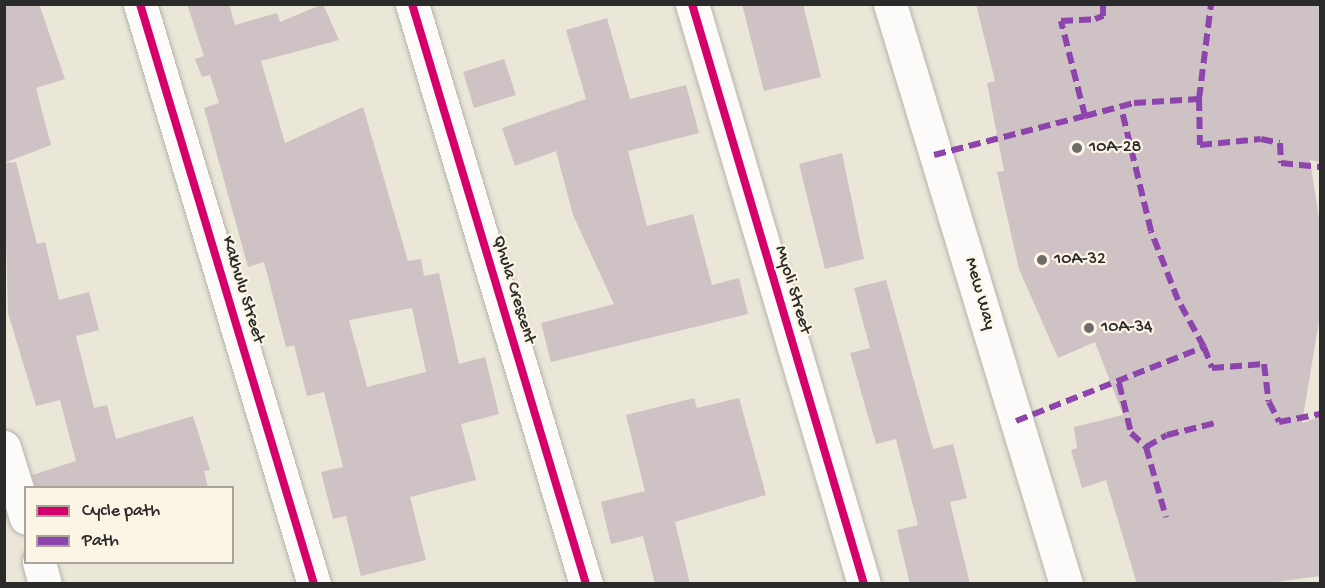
<!DOCTYPE html>
<style>
body{margin:0}
#map{position:relative;width:1325px;height:588px;overflow:hidden;background:#eae6d8;font-family:"Gochi Hand",sans-serif}
div>[style]{position:absolute}
[style*='--x']{left:calc(var(--x)*1px);top:calc(var(--y)*1px);width:calc(var(--w)*1px);rotate:calc(var(--a)*1deg)}
.building>*{inset:0;background:#cec2c4}
.roads{filter:drop-shadow(0 0 2px #b5b2a9) drop-shadow(0 0 2px #b5b2a9)}
.minor>*{height:33px;margin:-16.5px;padding:0 16.5px;transform-origin:16.5px;border-radius:16.5px;background:#fcfbf9}
.major>*{height:33px;margin:-16.5px;padding:0 16.5px;transform-origin:16.5px;border-radius:16.5px;background:#fcfbf9}
.quiet>*{height:6px;margin-top:-3px;transform-origin:0;background:repeating-linear-gradient(90deg,#8e44ad 0 12px,transparent 0 18px)}
.cycleway>*{height:8px;margin:-4px;padding:0 4px;transform-origin:4px;border-radius:4px;background:#d6006c}
.dots>*{width:16px;height:16px;translate:-50% -50%;box-sizing:border-box;border:3px solid #fcf5e5;border-radius:50%}
span{translate:-50% -50%;white-space:nowrap;text-align:center;line-height:1.15;-webkit-text-stroke:4.5px #fcf5e5;paint-order:stroke}
.poi-label{font-size:18px;color:#2b2b2b}
.left{translate:0 -50%;text-align:left}
.street-label{font-size:18px;color:#2b2b2b}
.frame{position:absolute;inset:0;border:6px solid #2b2b2b;pointer-events:none}
.legend{position:absolute;left:24px;top:486px;width:210px;height:78px;box-sizing:border-box;background:#fcf5e5;border:2px solid #a8a49b;margin:0;padding:8px 10px;list-style:none;font-size:18px;color:#2b2b2b}
.legend li{display:flex;align-items:center;gap:12px;height:30px}
.legend b{width:30px;border:2px solid #a8a49b}
</style>
<div id="map">
<div class="building">
<div style="clip-path:polygon(4px 4px,39px 4px,65px 79px,36px 88px,51px 145px,4px 163px)"></div>
<div style="clip-path:polygon(evenodd,187px 4px,229px 4px,235px 25px,277px 13px,280px 22px,323px 4px,339px 40px,261px 61px,285px 143px,363px 107px,408px 261px,421px 259px,424px 276px,439px 273px,459px 364px,485px 357px,499px 414px,461px 424px,476px 480px,410px 497px,426px 560px,361px 576px,346px 516px,333px 519px,321px 472px,343px 467px,324px 392px,307px 396px,294px 345px,286px 347px,264px 262px,248px 267px,204px 108px,219px 103px,210px 75px,202px 77px,195px 59px,204px 56px,187px 4px,412px 308px,426px 372px,367px 387px,349px 320px,412px 308px)"></div>
<div style="clip-path:polygon(742px 4px,803px 4px,821px 77px,764px 91px)"></div>
<div style="clip-path:polygon(976px 4px,1320px 4px,1320px 162px,1310px 160px,1320px 225px,1320px 315px,1302px 423px,1320px 417px,1320px 576px,1260px 584px,1137px 584px,1106px 480px,1082px 488px,1071px 450px,1077px 448px,1074px 427px,1123px 415px,1095px 342px,1058px 358px,1019px 269px,997px 172px,1004px 171px,987px 83px,995px 81px)"></div>
<div style="clip-path:polygon(607px 18px,630px 99px,686px 85px,699px 133px,628px 151px,647px 226px,693px 214px,712px 285px,739px 278px,748px 314px,551px 362px,541px 323px,614px 304px,573px 215px,556px 151px,515px 166px,502px 128px,586px 99px,566px 30px)"></div>
<div style="clip-path:polygon(504px 59px,516px 95px,474px 108px,463px 72px)"></div>
<div style="clip-path:polygon(842px 153px,864px 259px,825px 269px,799px 164px)"></div>
<div style="clip-path:polygon(16px 162px,37px 244px,45px 242px,59px 300px,89px 292px,99px 330px,76px 336px,94px 408px,107px 405px,116px 439px,193px 416px,210px 470px,204px 471px,208px 488px,36px 488px,32px 475px,76px 461px,60px 400px,36px 406px,8px 313px,4px 163px)"></div>
<div style="clip-path:polygon(886px 280px,933px 449px,953px 444px,967px 498px,950px 502px,970px 584px,910px 584px,897px 530px,918px 525px,896px 439px,876px 444px,850px 353px,870px 348px,854px 288px)"></div>
<div style="clip-path:polygon(694px 398px,697px 408px,739px 398px,766px 495px,675px 522px,690px 584px,655px 584px,643px 536px,611px 544px,601px 502px,645px 491px,626px 415px)"></div>
</div>
<div class="roads">
<div class="minor">
<div style="--x:140;--y:4;--w:606;--a:73.3"></div>
<div style="--x:412;--y:4;--w:606;--a:73.3"></div>
<div style="--x:692;--y:4;--w:605;--a:73.48"></div>
<div style="--x:4;--y:447;--w:74;--a:72.8"></div>
<div style="--x:39;--y:562;--w:23;--a:75"></div>
</div>
<div class="major">
<div style="--x:890;--y:4;--w:606;--a:73.12"></div>
</div>
</div>
<div class="quiet">
<div style="--x:1199;--y:99;--w:46;--a:88.8"></div>
<div style="--x:1200;--y:145;--w:61;--a:-5.6"></div>
<div style="--x:1261;--y:139;--w:19;--a:12"></div>
<div style="--x:1280;--y:143;--w:20;--a:87"></div>
<div style="--x:1281;--y:163;--w:39;--a:6"></div>
<div style="--x:1085;--y:116;--w:51;--a:-14.9"></div>
<div style="--x:1134;--y:103;--w:65;--a:-3.5"></div>
<div style="--x:1199;--y:99;--w:96;--a:-82.8"></div>
<div style="--x:934;--y:155;--w:156;--a:-14.5"></div>
<div style="--x:1085;--y:116;--w:98;--a:-104.2"></div>
<div style="--x:1061;--y:21;--w:34;--a:-3"></div>
<div style="--x:1095;--y:19;--w:9;--a:-21"></div>
<div style="--x:1103;--y:16;--w:12;--a:-90"></div>
<div style="--x:1204;--y:347;--w:22;--a:69"></div>
<div style="--x:1212;--y:368;--w:52;--a:-4.4"></div>
<div style="--x:1264;--y:364;--w:38;--a:83"></div>
<div style="--x:1269;--y:402;--w:22;--a:63"></div>
<div style="--x:1279;--y:422;--w:42;--a:-11"></div>
<div style="--x:1119;--y:383;--w:51;--a:76.5"></div>
<div style="--x:1131;--y:433;--w:21;--a:43"></div>
<div style="--x:1146;--y:447;--w:73;--a:74.1"></div>
<div style="--x:1016;--y:421;--w:202;--a:-21.5"></div>
<div style="--x:1204;--y:347;--w:54;--a:-119"></div>
<div style="--x:1178;--y:300;--w:74;--a:-111.4"></div>
<div style="--x:1151;--y:231;--w:123;--a:-103.6"></div>
<div style="--x:1146;--y:447;--w:24;--a:-30"></div>
<div style="--x:1167;--y:435;--w:49;--a:-14"></div>
</div>
<div class="cycleway">
<div style="--x:140;--y:4;--w:606;--a:73.3"></div>
<div style="--x:412;--y:4;--w:606;--a:73.3"></div>
<div style="--x:692;--y:4;--w:605;--a:73.48"></div>
</div>
<div class="dots">
<div style="left:1077px;top:148px;background:#6e6c68"></div>
<div style="left:1042px;top:260px;background:#6e6c68"></div>
<div style="left:1089px;top:328px;background:#6e6c68"></div>
</div>
<div class="poi-label">
<span class="left" style="left:1089px;top:148px">10A-28</span>
<span class="left" style="left:1054px;top:260px">10A-32</span>
<span class="left" style="left:1101px;top:328px">10A-34</span>
</div>
<div class="street-label">
<span style="left:242px;top:290px;rotate:73deg">Kakhulu Street</span>
<span style="left:513px;top:290px;rotate:73deg">Qhula Crescent</span>
<span style="left:792px;top:290px;rotate:73deg">Myoli Street</span>
<span style="left:979px;top:294px;rotate:74deg">Mew Way</span>
</div>
<div class="frame"></div>
<ul class="legend">
<li><b style="height:8px;background:#d6006c"></b>Cycle path</li>
<li><b style="height:8px;background:#8e44ad"></b>Path</li>
</ul>
</div>
